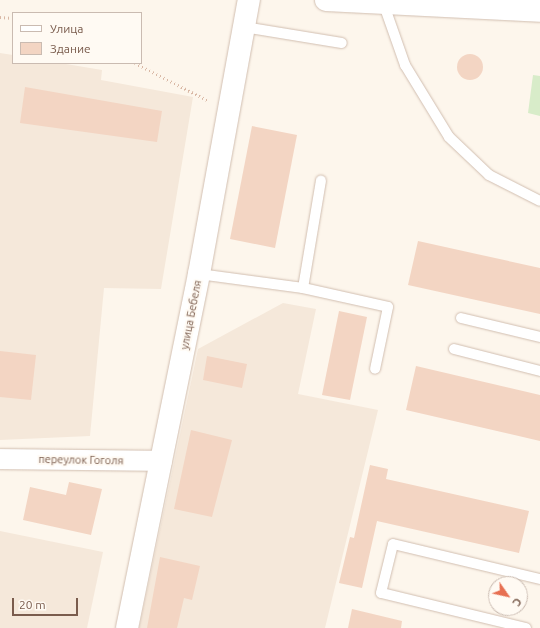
<!DOCTYPE html>
<meta charset="utf-8">
<style>
body{margin:0}
#map{position:relative;width:540px;height:628px;overflow:hidden;background:#fdf6ec;font-family:Ubuntu,sans-serif}
div>[style]{position:absolute}
[style*='--x']{left:calc(var(--x)*1px);top:calc(var(--y)*1px);width:calc(var(--w)*1px);rotate:calc(var(--a)*1deg)}
.residential>*{inset:0;background:#f5e8da}
.green>*{inset:0;background:#d8ecc9}
.building>*{inset:0;background:#f3d5c3}
.round{border-radius:50%}
.path>*{height:2.5px;margin-top:-1.25px;transform-origin:0;background:repeating-linear-gradient(90deg,#d9b8a5 0 1px,transparent 0 4px)}
.roads{filter:drop-shadow(0 0 1px #d1beb0) drop-shadow(0 0 1px #d1beb0)}
.service>*{height:10px;margin:-5px;padding:0 5px;transform-origin:5px;border-radius:5px;background:#fff}
.minor>*{height:20px;margin:-10px;padding:0 10px;transform-origin:10px;border-radius:10px;background:#fff}
.tertiary>*{height:22px;margin:-11px;padding:0 11px;transform-origin:11px;border-radius:11px;background:#fff}
.secondary>*{height:22px;margin:-11px;padding:0 11px;transform-origin:11px;border-radius:11px;background:#fff}
span{translate:-50% -50%;white-space:nowrap;text-align:center;line-height:1.15;-webkit-text-stroke:3.5px #fffaf3;paint-order:stroke}
.street-label{font-size:11px;color:#7a5c4d}
.legend{position:absolute;left:12px;top:12px;width:130px;height:52px;box-sizing:border-box;background:#fffaf3;border:1px solid #cabbb1;margin:0;padding:5px 7px;list-style:none;font-size:12px;color:#7a5c4d}
.legend li{display:flex;align-items:center;gap:8px;height:20px}
.legend b{width:20px;border:1px solid #cabbb1}
.north{position:absolute;left:488px;top:576px;width:40px;height:40px;box-sizing:border-box;background:#fffaf3;border:1px solid #cabbb1;border-radius:50%;rotate:124deg;font-size:11px;font-weight:700;line-height:16px;text-align:center;color:#7a5c4d}
.north::after{content:'';display:block;margin:auto;width:14px;height:18px;background:#e76f51;clip-path:polygon(50% 0,100% 100%,50% 72%,0 100%)}
.scale{position:absolute;left:12px;top:598px;width:66px;height:18px;box-sizing:border-box;border:2px solid #7a5c4d;border-top:0;padding-left:5px;font-size:12px;line-height:14px;white-space:nowrap;color:#7a5c4d;-webkit-text-stroke:3px #fffaf3;paint-order:stroke}
</style>
<div id="map">
<div class="residential">
<div style="clip-path:polygon(0 53px,13px 55px,13px 63px,60px 63px,102px 70px,101px 80px,193px 97px,161px 289px,104px 288px,90px 436px,0 440px)"></div>
<div style="clip-path:polygon(283px 303px,316px 309px,298px 394px,378px 410px,325px 628px,139px 628px,198px 349px)"></div>
<div style="clip-path:polygon(0 531px,103px 552px,87px 628px,0 628px)"></div>
</div>
<div class="green">
<div style="clip-path:polygon(533px 75px,540px 76px,540px 116px,528px 113px)"></div>
</div>
<div class="building">
<div class="round" style="left:457px;top:54px;width:26px;height:26px"></div>
<div style="clip-path:polygon(25px 87px,162px 111px,157px 142px,20px 123px)"></div>
<div style="clip-path:polygon(252px 126px,297px 135px,275px 248px,230px 239px)"></div>
<div style="clip-path:polygon(418px 241px,540px 268px,540px 314px,408px 285px)"></div>
<div style="clip-path:polygon(339px 311px,367px 317px,350px 400px,322px 395px)"></div>
<div style="clip-path:polygon(0 351px,36px 355px,31px 400px,0 397px)"></div>
<div style="clip-path:polygon(207px 356px,247px 364px,242px 388px,203px 380px)"></div>
<div style="clip-path:polygon(416px 366px,540px 395px,540px 441px,406px 410px)"></div>
<div style="clip-path:polygon(191px 430px,232px 440px,212px 517px,174px 509px)"></div>
<div style="clip-path:polygon(370px 465px,388px 469px,386px 479px,529px 511px,519px 553px,377px 521px,362px 588px,339px 583px,350px 537px,354px 538px)"></div>
<div style="clip-path:polygon(69px 482px,102px 489px,91px 535px,23px 520px,30px 487px,66px 495px)"></div>
<div style="clip-path:polygon(160px 557px,200px 566px,192px 600px,184px 598px,177px 628px,147px 628px)"></div>
<div style="clip-path:polygon(352px 609px,402px 621px,401px 628px,348px 628px)"></div>
</div>
<div class="path">
<div style="--x:0;--y:17;--w:13;--a:4"></div>
<div style="--x:135;--y:63;--w:83;--a:27.2"></div>
</div>
<div class="roads">
<div class="service">
<div style="--x:384;--y:5;--w:64;--a:70.7"></div>
<div style="--x:405;--y:65;--w:84;--a:58.6"></div>
<div style="--x:449;--y:137;--w:55;--a:43.5"></div>
<div style="--x:489;--y:175;--w:57;--a:27"></div>
<div style="--x:244;--y:27;--w:99;--a:9.3"></div>
<div style="--x:199;--y:274;--w:105;--a:7.7"></div>
<div style="--x:303;--y:288;--w:87;--a:12.6"></div>
<div style="--x:388;--y:307;--w:63;--a:101.8"></div>
<div style="--x:303;--y:288;--w:109;--a:-80.5"></div>
<div style="--x:461;--y:318;--w:81;--a:13.5"></div>
<div style="--x:454;--y:349;--w:89;--a:14.3"></div>
<div style="--x:526;--y:628;--w:149;--a:-166.4"></div>
<div style="--x:381;--y:593;--w:50;--a:-76.2"></div>
<div style="--x:393;--y:544;--w:151;--a:13.4"></div>
</div>
<div class="minor">
<div style="--x:0;--y:459;--w:162;--a:0.7"></div>
</div>
<div class="tertiary">
<div style="--x:127;--y:628;--w:361;--a:-78.5"></div>
<div style="--x:199;--y:274;--w:279;--a:-79.7"></div>
</div>
<div class="secondary">
<div style="--x:326;--y:0;--w:214;--a:2.9"></div>
</div>
</div>
<div class="street-label">
<span style="left:191px;top:315px;rotate:-79deg">улица Бебеля</span>
<span style="left:81px;top:460px;rotate:1deg">переулок Гоголя</span>
</div>
<ul class="legend">
<li><b style="height:5px;background:#fff"></b>Улица</li>
<li><b style="height:11px;background:#f3d5c3"></b>Здание</li>
</ul>
<div class="north">С</div>
<div class="scale">20 m</div>
</div>
